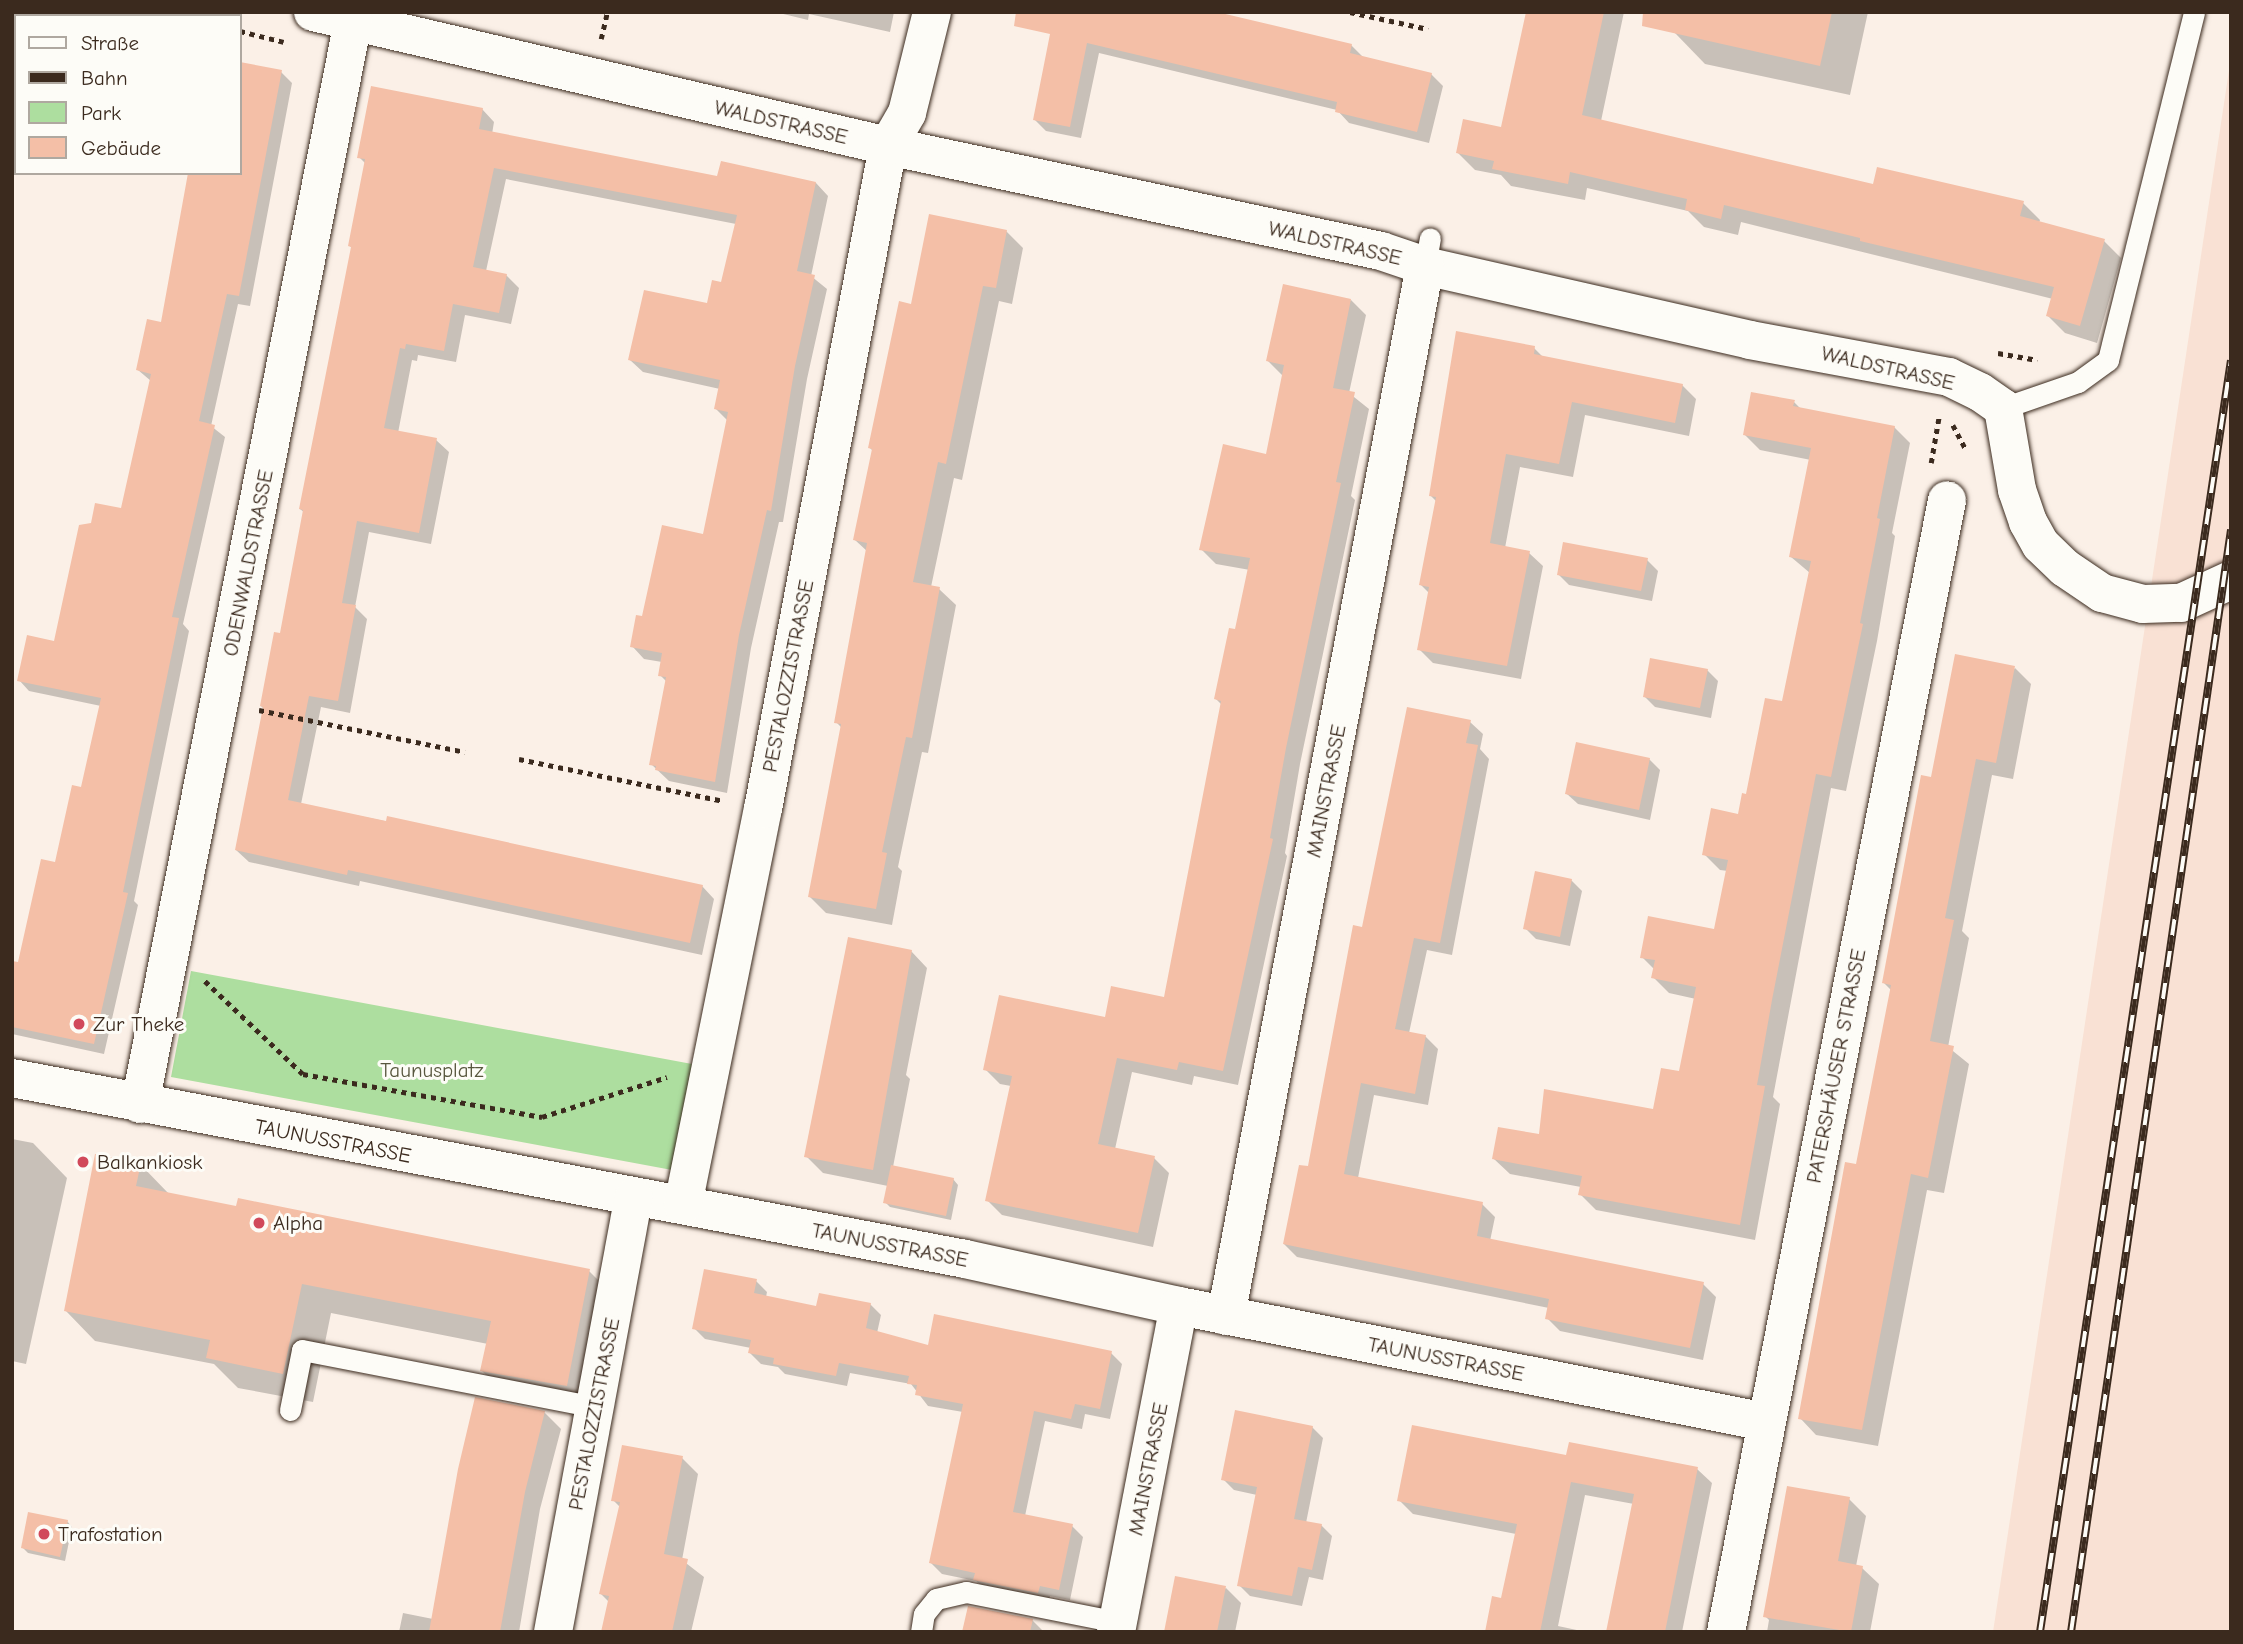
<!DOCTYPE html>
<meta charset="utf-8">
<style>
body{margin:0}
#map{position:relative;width:2243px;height:1644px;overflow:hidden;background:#fbf0e7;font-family:"Comic Neue",sans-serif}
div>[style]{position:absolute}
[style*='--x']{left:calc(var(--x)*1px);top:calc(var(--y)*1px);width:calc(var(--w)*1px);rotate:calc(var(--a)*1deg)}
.built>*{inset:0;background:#f9e1d4}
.green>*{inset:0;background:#adde9f}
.shadow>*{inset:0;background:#0003}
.building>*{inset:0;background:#f4bfa7}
.path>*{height:4.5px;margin-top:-2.25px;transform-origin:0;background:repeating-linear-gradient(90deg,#3b2a1e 0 5px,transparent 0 10px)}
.roads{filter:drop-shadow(0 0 2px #3b2a1e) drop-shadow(0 0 2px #3b2a1e)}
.lane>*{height:21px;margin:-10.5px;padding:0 10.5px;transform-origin:10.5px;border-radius:10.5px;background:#fdfcf7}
.street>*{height:38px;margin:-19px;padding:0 19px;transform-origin:19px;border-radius:19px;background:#fdfcf7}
.rail>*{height:8px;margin-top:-4px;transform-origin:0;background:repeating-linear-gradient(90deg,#fdfcf7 0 16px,#3b2a1e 0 32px);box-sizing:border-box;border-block:2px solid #3b2a1e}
.dots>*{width:19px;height:19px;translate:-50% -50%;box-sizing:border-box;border:4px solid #fdfcf7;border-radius:50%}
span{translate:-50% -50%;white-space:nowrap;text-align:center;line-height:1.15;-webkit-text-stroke:6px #fdfcf7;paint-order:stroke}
.street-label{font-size:21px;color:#3b2a1e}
.poi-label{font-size:21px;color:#3b2a1e}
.left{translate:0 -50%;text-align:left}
.park-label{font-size:21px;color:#58573e}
.frame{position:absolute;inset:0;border:14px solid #3b2a1e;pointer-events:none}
.legend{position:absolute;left:14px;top:14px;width:228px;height:161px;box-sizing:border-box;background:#fdfcf7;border:2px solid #afa8a0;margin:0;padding:9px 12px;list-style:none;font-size:21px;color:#3b2a1e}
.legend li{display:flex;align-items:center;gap:14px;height:35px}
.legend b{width:35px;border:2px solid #afa8a0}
</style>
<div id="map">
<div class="built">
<div style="clip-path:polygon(2231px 57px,2231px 1632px,1993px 1632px)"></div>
</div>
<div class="green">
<div style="clip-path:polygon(191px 971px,692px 1064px,672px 1170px,171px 1077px)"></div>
</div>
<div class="shadow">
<div style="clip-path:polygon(775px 12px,894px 12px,890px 32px,809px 14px,808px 20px)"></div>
<div style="clip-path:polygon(1057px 12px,1351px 45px,1363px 57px,1431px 74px,1443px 86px,1429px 143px,1349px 123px,1337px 110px,1099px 53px,1081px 138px,1046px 131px,1034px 119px)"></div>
<div style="clip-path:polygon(1528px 12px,1624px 12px,1601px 121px,1875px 186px,2023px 203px,2040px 220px,2039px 223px,2104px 241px,2121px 258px,2097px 343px,2065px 333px,2048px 316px,2053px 299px,1741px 222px,1738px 235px,1704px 227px,1688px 211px,1587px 188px,1585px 200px,1511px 186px,1501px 175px,1475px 170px,1458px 153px,1502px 129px)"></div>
<div style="clip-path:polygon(1679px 12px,1868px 12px,1850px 95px,1705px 64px,1675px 33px)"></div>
<div style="clip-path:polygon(240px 63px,281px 72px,292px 83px,250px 306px,238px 304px,211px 426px,225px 437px,183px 624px,189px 631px,134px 901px,138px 905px,104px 1054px,12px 1034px,12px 962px,20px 964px,83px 789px,101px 706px,29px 691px,19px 680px,55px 643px,92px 525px,123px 510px,151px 381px,138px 370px,240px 173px)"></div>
<div style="clip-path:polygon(482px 109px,494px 122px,492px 134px,719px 178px,816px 183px,828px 196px,811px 276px,827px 289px,807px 379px,783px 522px,779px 522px,751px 648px,727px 793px,669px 781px,651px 764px,667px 682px,660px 675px,662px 662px,644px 659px,632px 646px,643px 618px,704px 536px,728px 421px,716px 409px,720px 389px,643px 372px,630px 360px,708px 306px,722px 284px,736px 224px,506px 179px,486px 271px,506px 275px,519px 288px,511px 324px,465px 315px,456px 362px,418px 355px,417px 361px,412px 360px,398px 433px,436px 440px,449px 452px,431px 544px,369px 532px,355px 607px,367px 619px,350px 713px,321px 707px,301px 804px,702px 886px,714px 899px,702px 955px,360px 881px,359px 886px,249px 862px,236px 850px,264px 709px,261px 706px,281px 635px,305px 513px,300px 509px,353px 249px,350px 246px,366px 164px,359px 157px)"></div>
<div style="clip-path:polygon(1006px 231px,1023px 248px,1012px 304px,999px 301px,962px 480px,954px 478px,931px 587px,939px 589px,956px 605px,928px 753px,922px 752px,898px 867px,902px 871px,892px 925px,826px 913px,809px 896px,842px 728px,836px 722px,868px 552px,855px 540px,874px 452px,870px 448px,913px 306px)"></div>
<div style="clip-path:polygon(1351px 300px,1366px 315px,1349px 393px,1369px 409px,1351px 496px,1355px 500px,1300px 764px,1285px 853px,1287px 856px,1238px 1085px,1194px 1076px,1192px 1085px,1132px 1072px,1115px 1149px,1154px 1158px,1169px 1173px,1153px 1247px,1002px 1215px,987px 1200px,1011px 1086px,1000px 1084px,985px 1069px,1106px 1019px,1165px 999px,1222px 705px,1216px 699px,1236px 632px,1250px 570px,1216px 564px,1201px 549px,1268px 456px,1284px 377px,1268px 361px)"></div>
<div style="clip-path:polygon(1534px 348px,1545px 359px,1682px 385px,1696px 399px,1689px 436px,1585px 415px,1573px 477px,1520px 467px,1505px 548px,1529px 553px,1543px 566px,1521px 679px,1433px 663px,1419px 649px,1429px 593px,1421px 585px,1437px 502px,1431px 496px)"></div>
<div style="clip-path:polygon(1794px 402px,1801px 409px,1894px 427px,1910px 443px,1892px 533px,1895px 536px,1877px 641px,1846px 791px,1831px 788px,1773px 1097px,1780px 1104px,1755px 1240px,1596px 1210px,1580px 1194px,1581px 1187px,1510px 1174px,1494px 1159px,1541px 1136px,1655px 1111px,1681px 1073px,1696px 999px,1669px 993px,1653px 977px,1655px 970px,1642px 957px,1716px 932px,1728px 871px,1720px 870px,1704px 854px,1739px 816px,1784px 704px,1810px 573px,1791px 557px,1811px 460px,1760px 450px,1745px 435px)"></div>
<div style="clip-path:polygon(1647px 560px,1658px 571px,1652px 601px,1569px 585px,1558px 574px)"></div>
<div style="clip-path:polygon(2015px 668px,2031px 684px,2013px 779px,1992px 775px,1962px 931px,1969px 938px,1948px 1047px,1969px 1064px,1944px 1193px,1927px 1190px,1878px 1446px,1816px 1435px,1800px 1418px,1857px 1166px,1891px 990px,1884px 983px,1932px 779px)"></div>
<div style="clip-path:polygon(1707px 670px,1718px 681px,1711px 718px,1655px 707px,1644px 696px)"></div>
<div style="clip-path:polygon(1470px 722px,1483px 734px,1480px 749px,1489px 759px,1452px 955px,1427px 950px,1409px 1033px,1425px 1036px,1438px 1049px,1428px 1105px,1374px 1095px,1358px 1178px,1482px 1204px,1495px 1217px,1490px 1241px,1703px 1284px,1716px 1297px,1703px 1360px,1560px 1331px,1547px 1318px,1549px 1308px,1297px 1257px,1284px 1244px,1309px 1168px,1363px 929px)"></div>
<div style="clip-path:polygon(1649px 759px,1660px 770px,1650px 820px,1578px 804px,1567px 794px)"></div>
<div style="clip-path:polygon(1571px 880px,1582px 891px,1570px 946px,1536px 939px,1525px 928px)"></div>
<div style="clip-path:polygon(911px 951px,927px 968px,906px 1075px,910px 1079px,893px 1167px,953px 1179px,958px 1185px,951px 1220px,890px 1207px,885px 1202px,888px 1186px,823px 1173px,806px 1156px)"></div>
<div style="clip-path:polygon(12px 1139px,33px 1143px,67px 1178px,26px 1364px,12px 1361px)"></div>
<div style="clip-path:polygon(140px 1164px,170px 1195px,589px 1271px,619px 1301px,596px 1415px,512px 1401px,482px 1371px,488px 1344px,331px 1313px,313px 1402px,238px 1388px,214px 1364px,95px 1341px,66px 1311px)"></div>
<div style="clip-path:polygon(756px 1281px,767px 1292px,766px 1297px,818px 1308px,870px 1304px,881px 1315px,877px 1333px,929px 1347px,1111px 1353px,1122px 1364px,1110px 1419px,1085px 1414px,1082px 1429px,1045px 1421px,1025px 1516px,1072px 1526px,1083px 1537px,1070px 1600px,1050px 1596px,1049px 1603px,986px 1590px,976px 1581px,942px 1574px,931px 1563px,963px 1412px,928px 1406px,911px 1384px,850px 1373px,847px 1386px,785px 1374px,778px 1367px,761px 1364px,750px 1353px,751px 1348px,705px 1339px,694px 1328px)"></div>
<div style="clip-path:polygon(544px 1412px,561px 1429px,540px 1509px,519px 1632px,399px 1632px,403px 1613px,433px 1619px)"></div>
<div style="clip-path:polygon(1312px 1427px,1323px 1438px,1306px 1523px,1321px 1525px,1332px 1536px,1323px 1580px,1309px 1577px,1302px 1606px,1250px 1596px,1239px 1585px,1257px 1495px,1234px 1490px,1223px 1479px)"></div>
<div style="clip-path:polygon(1568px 1457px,1697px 1469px,1712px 1483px,1682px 1632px,1608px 1632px,1634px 1504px,1585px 1495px,1558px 1626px,1586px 1632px,1486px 1632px,1503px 1600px,1516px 1534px,1413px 1514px,1399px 1500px)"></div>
<div style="clip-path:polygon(682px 1458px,698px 1474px,682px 1560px,704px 1577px,691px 1632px,603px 1632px,609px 1602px,601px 1594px,620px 1507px,613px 1500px)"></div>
<div style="clip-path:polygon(1849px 1499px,1866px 1516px,1856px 1566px,1862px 1568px,1879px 1584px,1870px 1632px,1767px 1632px,1769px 1620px,1765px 1616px)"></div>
<div style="clip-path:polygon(67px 1521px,72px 1527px,65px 1561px,28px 1553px,23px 1548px)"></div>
<div style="clip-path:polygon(1226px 1588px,1241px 1603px,1235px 1632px,1165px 1632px)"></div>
<div style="clip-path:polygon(1032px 1620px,1044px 1632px,964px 1632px)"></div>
</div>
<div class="building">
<div style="clip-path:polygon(1016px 12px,1217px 12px,1352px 44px,1350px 53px,1432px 73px,1417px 132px,1335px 112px,1337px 102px,1087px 43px,1070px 127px,1033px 120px,1050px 34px,1014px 26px)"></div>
<div style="clip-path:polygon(1526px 12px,1604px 12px,1582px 115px,1873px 184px,1877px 167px,2024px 201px,2020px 216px,2105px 239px,2080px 326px,2046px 316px,2054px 287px,1860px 241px,1860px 238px,1724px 205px,1721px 219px,1685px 210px,1687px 199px,1570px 172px,1568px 184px,1492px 169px,1494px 161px,1456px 153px,1463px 119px,1501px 127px)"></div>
<div style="clip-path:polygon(1643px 12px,1832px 12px,1820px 66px,1642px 26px)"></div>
<div style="clip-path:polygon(240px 62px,282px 70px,239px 296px,227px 294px,199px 421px,215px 425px,172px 617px,179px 618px,123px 892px,128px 893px,94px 1044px,12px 1027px,12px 961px,18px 962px,41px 859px,55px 862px,72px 785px,81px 787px,101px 698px,17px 681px,27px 635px,54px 641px,79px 525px,91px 523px,95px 503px,121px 508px,151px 374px,136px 370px,147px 319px,161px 322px,188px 173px,240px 173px)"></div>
<div style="clip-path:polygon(371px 86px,483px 108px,479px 129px,717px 176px,721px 161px,816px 182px,797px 271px,815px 275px,795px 366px,771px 511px,767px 510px,739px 635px,715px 782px,655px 770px,656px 766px,649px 765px,666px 677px,658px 676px,662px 653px,630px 647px,636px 615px,642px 616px,662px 525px,703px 534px,728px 412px,714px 409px,720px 380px,628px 360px,644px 290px,707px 303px,712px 280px,721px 282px,737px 215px,494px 168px,473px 267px,507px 274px,499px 313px,453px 304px,444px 351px,406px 344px,405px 349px,400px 348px,384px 428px,437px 438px,419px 533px,357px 521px,342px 603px,356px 605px,338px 701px,309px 696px,288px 800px,386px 821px,387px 816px,703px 885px,690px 943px,348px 870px,347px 875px,235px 850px,263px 707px,260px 706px,274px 632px,280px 633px,303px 510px,299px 509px,351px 247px,348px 246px,365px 159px,357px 158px)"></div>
<div style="clip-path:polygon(929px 214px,1007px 230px,996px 288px,983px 286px,946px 464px,938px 462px,913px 582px,940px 587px,912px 738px,906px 737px,882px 852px,887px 853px,876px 909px,808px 897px,841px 724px,834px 723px,867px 543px,853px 540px,872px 449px,868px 448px,899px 301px,911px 304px)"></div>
<div style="clip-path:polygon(1283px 284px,1351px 299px,1333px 388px,1355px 392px,1336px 482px,1341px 483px,1286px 748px,1270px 838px,1273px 839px,1223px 1071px,1179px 1062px,1177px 1070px,1117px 1058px,1098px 1144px,1155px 1156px,1138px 1233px,985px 1201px,1012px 1076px,983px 1070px,999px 995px,1105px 1017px,1111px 986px,1164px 997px,1221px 701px,1214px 699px,1229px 628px,1235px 629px,1250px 558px,1199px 550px,1223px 444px,1266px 454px,1284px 365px,1266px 361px)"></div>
<div style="clip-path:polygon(1456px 331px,1535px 346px,1534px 354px,1683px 384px,1675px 423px,1572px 402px,1559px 464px,1506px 454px,1490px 543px,1530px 551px,1507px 666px,1417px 650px,1429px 587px,1419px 585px,1436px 497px,1429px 496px)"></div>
<div style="clip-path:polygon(1751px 392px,1795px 400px,1793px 406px,1895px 426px,1877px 518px,1880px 519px,1860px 623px,1863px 624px,1831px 777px,1816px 774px,1772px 1000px,1757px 1085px,1765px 1086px,1740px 1225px,1578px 1195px,1582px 1176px,1492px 1159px,1498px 1127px,1539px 1134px,1544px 1089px,1653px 1109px,1661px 1068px,1679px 1071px,1696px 987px,1651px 978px,1655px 960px,1640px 958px,1648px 916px,1714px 929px,1728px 860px,1702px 855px,1711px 808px,1738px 814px,1742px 793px,1746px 794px,1765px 698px,1782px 701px,1811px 561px,1789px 557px,1811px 448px,1743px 435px)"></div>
<div style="clip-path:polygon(1563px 542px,1648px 558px,1641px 591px,1557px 575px)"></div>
<div style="clip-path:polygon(1955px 654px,2015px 666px,1996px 763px,1976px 759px,1945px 918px,1954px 920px,1930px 1041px,1954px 1046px,1928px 1178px,1911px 1174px,1862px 1430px,1798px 1419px,1845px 1162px,1856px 1164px,1891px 985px,1882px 983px,1921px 775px,1931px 777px)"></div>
<div style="clip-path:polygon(1650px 658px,1708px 669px,1700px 708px,1643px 697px)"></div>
<div style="clip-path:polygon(1407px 707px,1471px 720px,1466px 743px,1478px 745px,1440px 943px,1414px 938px,1395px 1029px,1426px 1035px,1415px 1094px,1361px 1083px,1344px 1174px,1483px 1202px,1477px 1236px,1704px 1282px,1690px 1348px,1545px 1319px,1549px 1299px,1283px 1244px,1299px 1165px,1308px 1166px,1353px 925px,1362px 927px)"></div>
<div style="clip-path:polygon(1576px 742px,1650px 758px,1639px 810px,1565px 794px)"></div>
<div style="clip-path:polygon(1535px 871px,1572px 879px,1560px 937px,1523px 929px)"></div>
<div style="clip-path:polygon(848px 937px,912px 950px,873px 1170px,804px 1157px)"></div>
<div style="clip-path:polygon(95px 1154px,141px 1163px,136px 1186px,236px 1206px,238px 1198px,590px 1269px,567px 1386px,480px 1371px,491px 1321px,302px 1284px,283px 1374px,206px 1358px,210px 1340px,64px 1311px)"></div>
<div style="clip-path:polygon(891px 1165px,954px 1178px,946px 1216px,883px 1203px)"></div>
<div style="clip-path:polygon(704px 1269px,757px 1279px,754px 1293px,816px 1306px,819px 1293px,871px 1303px,866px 1328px,928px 1345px,934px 1314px,1112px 1351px,1100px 1409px,1075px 1404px,1071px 1419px,1034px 1411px,1013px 1512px,1073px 1524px,1059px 1590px,1040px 1586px,1038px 1593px,973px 1580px,975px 1573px,929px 1563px,963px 1404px,915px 1395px,917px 1385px,907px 1384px,909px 1376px,839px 1363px,836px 1376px,773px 1364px,774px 1358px,748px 1353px,751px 1340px,692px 1329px)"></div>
<div style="clip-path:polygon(475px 1397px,545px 1411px,525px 1492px,500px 1632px,429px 1632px,458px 1469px)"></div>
<div style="clip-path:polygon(1235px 1410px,1313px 1426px,1294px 1519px,1322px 1524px,1312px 1570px,1298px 1567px,1292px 1596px,1237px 1586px,1257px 1487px,1221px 1480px)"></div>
<div style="clip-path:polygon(1412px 1425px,1566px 1455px,1569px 1442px,1698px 1467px,1665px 1632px,1606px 1632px,1634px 1494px,1571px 1482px,1540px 1632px,1485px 1632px,1492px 1596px,1501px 1598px,1517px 1524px,1397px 1501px)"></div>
<div style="clip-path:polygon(622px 1445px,683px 1456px,664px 1554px,688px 1559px,672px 1632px,601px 1632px,609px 1596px,599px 1594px,620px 1502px,611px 1501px)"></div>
<div style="clip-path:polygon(1787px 1486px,1850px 1497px,1838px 1561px,1863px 1566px,1851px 1632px,1763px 1617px)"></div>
<div style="clip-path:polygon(28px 1512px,68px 1520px,60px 1557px,21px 1548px)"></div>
<div style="clip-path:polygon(1175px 1576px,1226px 1586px,1217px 1632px,1164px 1632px)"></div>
<div style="clip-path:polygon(968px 1606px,1033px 1619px,1030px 1632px,962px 1632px)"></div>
</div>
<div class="path">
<div style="--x:157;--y:12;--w:16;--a:15"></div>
<div style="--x:1350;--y:12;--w:80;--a:12.3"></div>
<div style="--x:212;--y:16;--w:4;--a:-90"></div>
<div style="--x:240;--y:31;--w:45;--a:14"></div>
<div style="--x:601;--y:39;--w:28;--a:-77"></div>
<div style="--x:1998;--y:353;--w:40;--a:10"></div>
<div style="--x:1953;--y:425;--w:26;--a:62"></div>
<div style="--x:1931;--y:463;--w:48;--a:-80.3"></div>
<div style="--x:259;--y:710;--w:210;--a:11.5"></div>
<div style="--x:519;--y:759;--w:209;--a:11.6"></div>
<div style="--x:205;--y:981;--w:135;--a:43.5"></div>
<div style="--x:303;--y:1074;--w:243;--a:10.2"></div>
<div style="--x:542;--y:1117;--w:131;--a:-17.7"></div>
</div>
<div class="roads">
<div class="lane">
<div style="--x:1425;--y:266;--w:28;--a:-80"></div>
<div style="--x:2003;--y:408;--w:79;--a:-19.1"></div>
<div style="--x:2078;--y:382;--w:37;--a:-36"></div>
<div style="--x:2108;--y:360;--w:358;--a:-76.1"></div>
<div style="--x:290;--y:1410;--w:61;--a:-78.7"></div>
<div style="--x:302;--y:1350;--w:299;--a:11"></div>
<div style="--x:921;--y:1632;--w:18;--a:-81"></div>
<div style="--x:924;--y:1614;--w:19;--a:-51"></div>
<div style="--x:936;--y:1599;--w:31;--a:-13"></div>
<div style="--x:966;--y:1592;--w:155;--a:11.2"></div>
</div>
<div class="street">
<div style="--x:313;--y:12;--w:590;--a:13.12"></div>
<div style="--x:888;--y:146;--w:504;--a:12.02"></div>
<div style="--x:1381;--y:251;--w:46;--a:18.8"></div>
<div style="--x:1425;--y:266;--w:333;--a:12.8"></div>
<div style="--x:1750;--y:340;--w:202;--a:10.5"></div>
<div style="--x:1949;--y:377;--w:34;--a:26"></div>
<div style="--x:1980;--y:392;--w:28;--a:35"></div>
<div style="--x:2003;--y:408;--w:83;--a:80.3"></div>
<div style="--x:2017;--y:490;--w:34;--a:71"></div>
<div style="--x:2028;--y:522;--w:26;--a:61"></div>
<div style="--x:2041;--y:545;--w:33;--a:44"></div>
<div style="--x:2065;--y:568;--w:45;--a:34"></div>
<div style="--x:2102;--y:593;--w:42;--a:15"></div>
<div style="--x:2143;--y:604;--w:38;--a:-2"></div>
<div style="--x:2181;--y:603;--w:55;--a:-24.7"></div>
<div style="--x:12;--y:1078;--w:970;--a:10.75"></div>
<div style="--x:965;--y:1259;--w:219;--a:12.4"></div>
<div style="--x:1179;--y:1306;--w:598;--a:11.18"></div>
<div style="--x:140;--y:1104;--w:1104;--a:-78.87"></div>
<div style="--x:683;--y:1205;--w:404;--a:-78.6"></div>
<div style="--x:763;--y:809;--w:675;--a:-79.32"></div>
<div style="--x:888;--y:146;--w:38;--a:-60"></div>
<div style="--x:907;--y:113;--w:104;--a:-76.1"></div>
<div style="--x:1226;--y:1316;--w:1069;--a:-79.27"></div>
<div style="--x:553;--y:1632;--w:442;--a:-79.5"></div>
<div style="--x:1116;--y:1632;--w:332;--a:-79.1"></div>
<div style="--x:1726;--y:1632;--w:1153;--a:-78.95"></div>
</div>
</div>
<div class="rail">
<div style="--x:2040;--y:1632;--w:1286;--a:-81.46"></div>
<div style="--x:2071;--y:1632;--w:1114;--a:-81.74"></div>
</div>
<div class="dots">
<div style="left:79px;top:1024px;background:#d1495b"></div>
<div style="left:83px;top:1162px;background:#d1495b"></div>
<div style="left:259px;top:1223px;background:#d1495b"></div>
<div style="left:44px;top:1534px;background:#d1495b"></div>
</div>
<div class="street-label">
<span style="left:781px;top:122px;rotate:13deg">WALDSTRASSE</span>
<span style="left:1335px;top:243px;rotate:13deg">WALDSTRASSE</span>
<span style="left:1888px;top:368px;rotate:13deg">WALDSTRASSE</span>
<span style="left:248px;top:563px;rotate:-79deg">ODENWALDSTRASSE</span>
<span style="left:788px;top:676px;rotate:-79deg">PESTALOZZISTRASSE</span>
<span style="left:1326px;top:791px;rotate:-79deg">MAINSTRASSE</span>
<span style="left:1836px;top:1066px;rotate:-79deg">PATERSHÄUSER STRASSE</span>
<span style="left:333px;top:1141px;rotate:11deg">TAUNUSSTRASSE</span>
<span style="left:890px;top:1245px;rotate:11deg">TAUNUSSTRASSE</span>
<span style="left:1446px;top:1359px;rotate:11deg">TAUNUSSTRASSE</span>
<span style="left:594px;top:1414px;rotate:-79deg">PESTALOZZISTRASSE</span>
<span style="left:1148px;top:1469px;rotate:-79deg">MAINSTRASSE</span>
</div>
<div class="poi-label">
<span class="left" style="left:93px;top:1024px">Zur Theke</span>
<span class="left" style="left:97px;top:1162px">Balkankiosk</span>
<span class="left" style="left:273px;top:1223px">Alpha</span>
<span class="left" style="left:58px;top:1534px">Trafostation</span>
</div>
<div class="park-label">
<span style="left:432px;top:1070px">Taunusplatz</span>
</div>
<div class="frame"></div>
<ul class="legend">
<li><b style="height:9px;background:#fdfcf7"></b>Straße</li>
<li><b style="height:9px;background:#3b2a1e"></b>Bahn</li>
<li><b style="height:19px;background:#adde9f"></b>Park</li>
<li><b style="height:19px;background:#f4bfa7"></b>Gebäude</li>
</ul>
</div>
